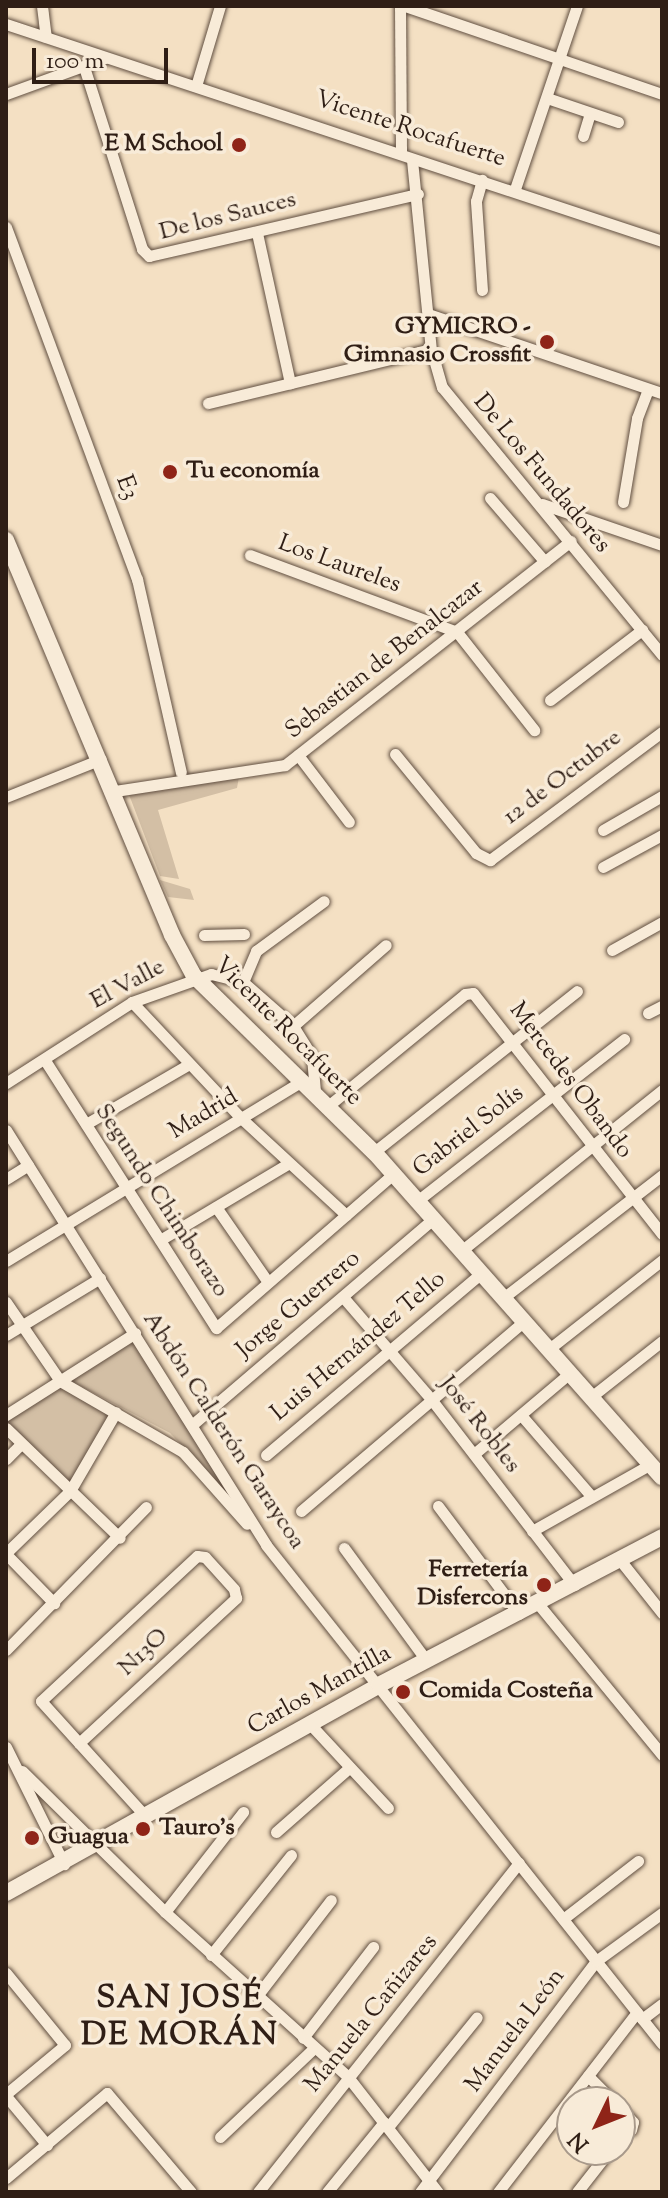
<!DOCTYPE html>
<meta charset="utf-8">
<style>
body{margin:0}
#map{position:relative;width:668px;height:2198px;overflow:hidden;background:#f4e0c3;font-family:"Sorts Mill Goudy",serif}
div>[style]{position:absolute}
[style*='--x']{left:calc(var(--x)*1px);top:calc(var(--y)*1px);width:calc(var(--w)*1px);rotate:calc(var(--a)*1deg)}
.green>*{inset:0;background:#d3bfa5}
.roads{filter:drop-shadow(0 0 2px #604e40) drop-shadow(0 0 2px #604e40)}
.street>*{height:11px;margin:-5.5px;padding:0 5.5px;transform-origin:5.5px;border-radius:5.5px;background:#f8ebd8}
.secondary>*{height:16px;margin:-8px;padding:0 8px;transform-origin:8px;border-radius:8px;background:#f8ebd8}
.dots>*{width:22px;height:22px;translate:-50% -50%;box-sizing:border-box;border:4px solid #f8ebd8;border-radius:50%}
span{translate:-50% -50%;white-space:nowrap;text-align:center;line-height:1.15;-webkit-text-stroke:7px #f8ebd8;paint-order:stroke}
.street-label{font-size:24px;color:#2f1e15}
.poi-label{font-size:24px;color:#2f1e15;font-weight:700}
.right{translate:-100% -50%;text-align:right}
.left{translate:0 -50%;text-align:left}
.district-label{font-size:32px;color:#2f1e15;font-weight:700;letter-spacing:2px}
.frame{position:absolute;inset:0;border:8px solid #2f1e15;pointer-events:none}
.north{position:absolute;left:556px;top:2086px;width:80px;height:80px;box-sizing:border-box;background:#f8ebd8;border:2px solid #a8998a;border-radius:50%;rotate:227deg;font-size:22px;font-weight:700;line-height:32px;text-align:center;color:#2f1e15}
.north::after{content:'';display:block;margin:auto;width:28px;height:36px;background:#8f2418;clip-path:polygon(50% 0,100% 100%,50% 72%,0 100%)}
.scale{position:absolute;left:32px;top:48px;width:136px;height:36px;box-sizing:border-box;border:4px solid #2f1e15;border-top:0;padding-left:10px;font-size:24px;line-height:28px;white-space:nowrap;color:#2f1e15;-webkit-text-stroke:6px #f8ebd8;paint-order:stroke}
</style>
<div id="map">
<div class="green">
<div style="clip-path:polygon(240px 771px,237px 788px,158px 810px,179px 879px,160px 876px,128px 792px,186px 773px)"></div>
<div style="clip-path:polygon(160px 880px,190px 889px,194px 900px,168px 897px)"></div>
<div style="clip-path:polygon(133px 1341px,226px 1491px,170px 1433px,69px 1380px)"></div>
<div style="clip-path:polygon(60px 1386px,111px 1415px,70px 1485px,6px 1421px)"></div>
</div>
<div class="roads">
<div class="street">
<div style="--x:42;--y:6;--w:31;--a:83"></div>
<div style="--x:400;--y:6;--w:147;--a:89.6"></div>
<div style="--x:405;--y:6;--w:272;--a:18.9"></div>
<div style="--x:6;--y:24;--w:691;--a:18.3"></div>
<div style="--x:85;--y:70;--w:188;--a:72.3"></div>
<div style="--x:142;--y:249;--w:10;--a:45"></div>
<div style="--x:149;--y:256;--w:276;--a:-13"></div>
<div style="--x:196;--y:86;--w:84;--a:-73.3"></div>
<div style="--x:6;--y:94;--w:105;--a:-20"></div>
<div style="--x:547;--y:98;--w:75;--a:18.7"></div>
<div style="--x:583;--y:136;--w:24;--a:-73"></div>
<div style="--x:412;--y:160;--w:190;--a:84.3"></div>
<div style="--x:431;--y:349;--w:40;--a:74"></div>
<div style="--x:442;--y:387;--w:347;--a:50.6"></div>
<div style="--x:515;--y:189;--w:193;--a:-71.3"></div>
<div style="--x:6;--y:227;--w:376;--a:69.6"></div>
<div style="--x:137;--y:579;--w:198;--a:77.2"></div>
<div style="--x:257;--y:233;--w:154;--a:77.6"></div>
<div style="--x:482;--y:290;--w:89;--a:-93.9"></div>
<div style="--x:476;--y:201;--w:22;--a:-74"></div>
<div style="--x:428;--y:314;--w:247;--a:18.7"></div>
<div style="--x:208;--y:403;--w:229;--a:-13.6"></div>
<div style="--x:490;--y:498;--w:84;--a:49.3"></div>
<div style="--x:623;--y:502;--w:85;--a:-80.5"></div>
<div style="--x:637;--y:418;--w:31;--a:-69"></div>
<div style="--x:542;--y:504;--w:127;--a:18.9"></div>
<div style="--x:250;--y:555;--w:221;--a:20.4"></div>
<div style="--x:457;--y:632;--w:125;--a:51.8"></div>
<div style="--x:550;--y:700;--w:116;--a:-37.3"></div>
<div style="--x:395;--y:754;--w:128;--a:50.7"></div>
<div style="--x:476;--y:853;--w:16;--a:27"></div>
<div style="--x:490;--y:860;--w:214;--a:-36.7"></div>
<div style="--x:298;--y:755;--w:84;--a:52.7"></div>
<div style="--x:115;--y:791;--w:172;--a:-8.7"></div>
<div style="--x:285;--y:765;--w:363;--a:-38.1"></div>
<div style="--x:6;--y:797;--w:102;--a:-21.8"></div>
<div style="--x:603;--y:830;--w:68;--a:-30"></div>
<div style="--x:603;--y:867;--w:67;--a:-28.5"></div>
<div style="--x:204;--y:935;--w:40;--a:-1.4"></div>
<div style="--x:612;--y:950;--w:57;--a:-29.2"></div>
<div style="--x:243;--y:982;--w:34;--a:-67"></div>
<div style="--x:256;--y:951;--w:84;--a:-36.3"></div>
<div style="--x:132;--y:1002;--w:159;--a:46.8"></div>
<div style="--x:241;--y:1118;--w:143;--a:42.7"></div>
<div style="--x:648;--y:1013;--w:16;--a:-27"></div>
<div style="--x:293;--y:1026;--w:123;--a:-41.1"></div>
<div style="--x:46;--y:1062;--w:316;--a:57.4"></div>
<div style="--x:216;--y:1328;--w:235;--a:-41"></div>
<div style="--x:6;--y:1083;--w:150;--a:-32.7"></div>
<div style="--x:132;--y:1002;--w:84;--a:-19.5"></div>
<div style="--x:211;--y:974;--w:33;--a:14"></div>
<div style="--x:243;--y:982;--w:67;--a:41.3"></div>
<div style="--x:293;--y:1026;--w:36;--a:58"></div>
<div style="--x:312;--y:1057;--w:35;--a:85"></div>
<div style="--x:328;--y:1106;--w:177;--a:-39.3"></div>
<div style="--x:465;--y:994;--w:8;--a:-7"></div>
<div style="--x:473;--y:993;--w:306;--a:51.9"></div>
<div style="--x:86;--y:1124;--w:119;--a:-30.2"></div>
<div style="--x:6;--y:1130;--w:490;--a:57.9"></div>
<div style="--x:266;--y:1545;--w:637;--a:51.56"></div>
<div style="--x:374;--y:1152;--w:259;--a:-38.4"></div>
<div style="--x:6;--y:1179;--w:26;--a:-32"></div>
<div style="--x:417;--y:1201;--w:263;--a:-38"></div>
<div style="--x:216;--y:1207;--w:91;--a:55.3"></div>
<div style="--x:160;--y:1240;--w:150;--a:-30.8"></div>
<div style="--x:461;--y:1251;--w:258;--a:-38.7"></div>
<div style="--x:6;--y:1261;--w:346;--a:-31.3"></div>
<div style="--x:343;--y:1297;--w:135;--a:49.2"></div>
<div style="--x:431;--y:1399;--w:235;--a:52.4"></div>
<div style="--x:503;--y:1298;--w:201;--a:-37.7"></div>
<div style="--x:6;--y:1302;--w:96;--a:55.6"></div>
<div style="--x:60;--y:1381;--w:142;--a:30"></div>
<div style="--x:183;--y:1452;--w:96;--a:48.4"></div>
<div style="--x:6;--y:1335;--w:110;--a:-31.2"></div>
<div style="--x:549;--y:1349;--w:144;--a:-38.2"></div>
<div style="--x:591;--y:1397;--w:90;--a:-38.3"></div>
<div style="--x:6;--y:1415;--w:153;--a:-32.4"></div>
<div style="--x:521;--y:1415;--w:108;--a:49.1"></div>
<div style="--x:193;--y:1424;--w:316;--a:-40.5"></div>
<div style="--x:6;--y:1428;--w:158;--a:44"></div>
<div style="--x:474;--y:1454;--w:126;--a:-40.2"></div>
<div style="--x:266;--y:1455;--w:282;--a:-40.2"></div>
<div style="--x:6;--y:1459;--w:21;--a:-45"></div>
<div style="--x:438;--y:1506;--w:135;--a:53.1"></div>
<div style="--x:301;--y:1511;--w:293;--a:-40.4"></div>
<div style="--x:532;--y:1531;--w:137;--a:-29.4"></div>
<div style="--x:344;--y:1548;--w:139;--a:53.8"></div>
<div style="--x:6;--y:1553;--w:89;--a:-44.1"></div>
<div style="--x:70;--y:1491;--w:91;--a:-59.8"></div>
<div style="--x:6;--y:1554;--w:69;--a:45.6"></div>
<div style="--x:620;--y:1560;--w:68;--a:51.6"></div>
<div style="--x:539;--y:1605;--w:194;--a:50.6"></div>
<div style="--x:6;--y:1650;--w:200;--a:-45.6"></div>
<div style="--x:309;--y:1723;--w:116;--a:47.1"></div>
<div style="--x:79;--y:1743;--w:214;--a:-42.7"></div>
<div style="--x:236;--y:1598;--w:9;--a:-103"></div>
<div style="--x:234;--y:1589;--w:43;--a:-132.2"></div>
<div style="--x:205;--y:1557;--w:8;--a:-173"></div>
<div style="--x:197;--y:1556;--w:213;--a:137.1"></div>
<div style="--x:41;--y:1701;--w:57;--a:47.9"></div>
<div style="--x:79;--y:1743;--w:100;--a:47.8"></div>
<div style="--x:6;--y:1747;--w:131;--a:63.6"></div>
<div style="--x:22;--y:1771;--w:201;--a:44.6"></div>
<div style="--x:165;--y:1912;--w:246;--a:42"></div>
<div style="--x:348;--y:2077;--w:146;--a:52"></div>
<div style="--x:276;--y:1832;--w:98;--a:-41.3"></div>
<div style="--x:165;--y:1912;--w:127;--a:-52"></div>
<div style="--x:563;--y:1919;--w:95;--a:-37.7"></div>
<div style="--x:211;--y:1955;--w:128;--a:-51.3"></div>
<div style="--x:6;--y:1973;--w:93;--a:50.7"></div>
<div style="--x:65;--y:2045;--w:77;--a:140.3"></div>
<div style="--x:257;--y:1996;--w:121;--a:-52.4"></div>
<div style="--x:642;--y:2019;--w:25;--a:-37"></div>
<div style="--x:303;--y:2038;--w:115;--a:-52.4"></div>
<div style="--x:588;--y:2076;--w:37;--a:45"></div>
<div style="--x:6;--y:2096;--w:64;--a:50.1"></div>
<div style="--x:620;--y:2108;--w:19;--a:47"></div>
<div style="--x:633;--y:2122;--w:8;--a:104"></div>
<div style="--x:388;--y:2127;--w:141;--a:-51"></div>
<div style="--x:220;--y:2137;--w:129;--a:-43.4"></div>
<div style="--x:6;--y:2178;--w:132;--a:-40.1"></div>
<div style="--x:107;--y:2093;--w:130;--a:49.7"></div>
<div style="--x:258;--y:2192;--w:420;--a:-51.6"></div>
<div style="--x:327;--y:2192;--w:90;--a:-50.8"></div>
<div style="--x:420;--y:2192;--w:290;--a:-52.7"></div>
<div style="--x:596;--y:1961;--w:82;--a:-36"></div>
<div style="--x:498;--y:2192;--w:227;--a:-52.3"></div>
<div style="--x:577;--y:2192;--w:52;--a:-52"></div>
</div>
<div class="secondary">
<div style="--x:6;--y:540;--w:428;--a:67.2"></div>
<div style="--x:172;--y:935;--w:47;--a:61.8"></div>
<div style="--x:194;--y:976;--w:252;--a:44.4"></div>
<div style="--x:374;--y:1152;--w:434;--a:48.5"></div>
<div style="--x:6;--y:1893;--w:427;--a:-29.1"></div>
<div style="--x:379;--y:1685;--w:319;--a:-27.6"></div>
</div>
</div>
<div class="dots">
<div style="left:239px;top:145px;background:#8f2418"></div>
<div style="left:547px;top:342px;background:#8f2418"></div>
<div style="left:170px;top:472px;background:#8f2418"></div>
<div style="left:544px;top:1585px;background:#8f2418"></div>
<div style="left:403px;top:1692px;background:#8f2418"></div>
<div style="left:143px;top:1829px;background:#8f2418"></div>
<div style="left:32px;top:1838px;background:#8f2418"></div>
</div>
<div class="street-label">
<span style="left:410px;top:130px;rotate:18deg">Vicente Rocafuerte</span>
<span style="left:228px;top:217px;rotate:-14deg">De los Sauces</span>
<span style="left:541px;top:474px;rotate:50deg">De Los Fundadores</span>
<span style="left:126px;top:488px;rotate:69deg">E3</span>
<span style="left:339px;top:565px;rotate:20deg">Los Laureles</span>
<span style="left:385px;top:660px;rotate:-38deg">Sebastian de Benalcazar</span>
<span style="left:563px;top:778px;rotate:-37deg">12 de Octubre</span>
<span style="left:128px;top:985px;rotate:-28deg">El Valle</span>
<span style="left:287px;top:1032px;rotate:45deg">Vicente Rocafuerte</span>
<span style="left:570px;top:1081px;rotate:53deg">Mercedes Obando</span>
<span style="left:204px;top:1115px;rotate:-31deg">Madrid</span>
<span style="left:469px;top:1132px;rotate:-38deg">Gabriel Solís</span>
<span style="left:161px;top:1201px;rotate:57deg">Segundo Chimborazo</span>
<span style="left:299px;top:1305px;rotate:-40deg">Jorge Guerrero</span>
<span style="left:359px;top:1347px;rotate:-40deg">Luis Hernández Tello</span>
<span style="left:479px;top:1425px;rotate:52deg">José Robles</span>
<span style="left:223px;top:1431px;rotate:57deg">Abdón Calderón Garaycoa</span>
<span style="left:144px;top:1653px;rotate:-43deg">N13O</span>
<span style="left:320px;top:1691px;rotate:-29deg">Carlos Mantilla</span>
<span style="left:372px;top:2014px;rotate:-51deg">Manuela Cañizares</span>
<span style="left:516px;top:2031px;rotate:-53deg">Manuela León</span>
</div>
<div class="poi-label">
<span class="right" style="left:223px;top:145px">E M School</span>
<span class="right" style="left:531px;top:342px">GYMICRO -<br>Gimnasio Crossfit</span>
<span class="left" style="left:186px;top:472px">Tu economía</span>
<span class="right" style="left:528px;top:1585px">Ferretería<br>Disfercons</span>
<span class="left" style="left:419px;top:1692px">Comida Costeña</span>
<span class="left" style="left:159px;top:1829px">Tauro's</span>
<span class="left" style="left:48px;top:1838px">Guagua</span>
</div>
<div class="district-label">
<span style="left:180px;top:2018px">SAN JOSÉ<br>DE MORÁN</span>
</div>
<div class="frame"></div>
<div class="north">N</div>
<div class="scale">100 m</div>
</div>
